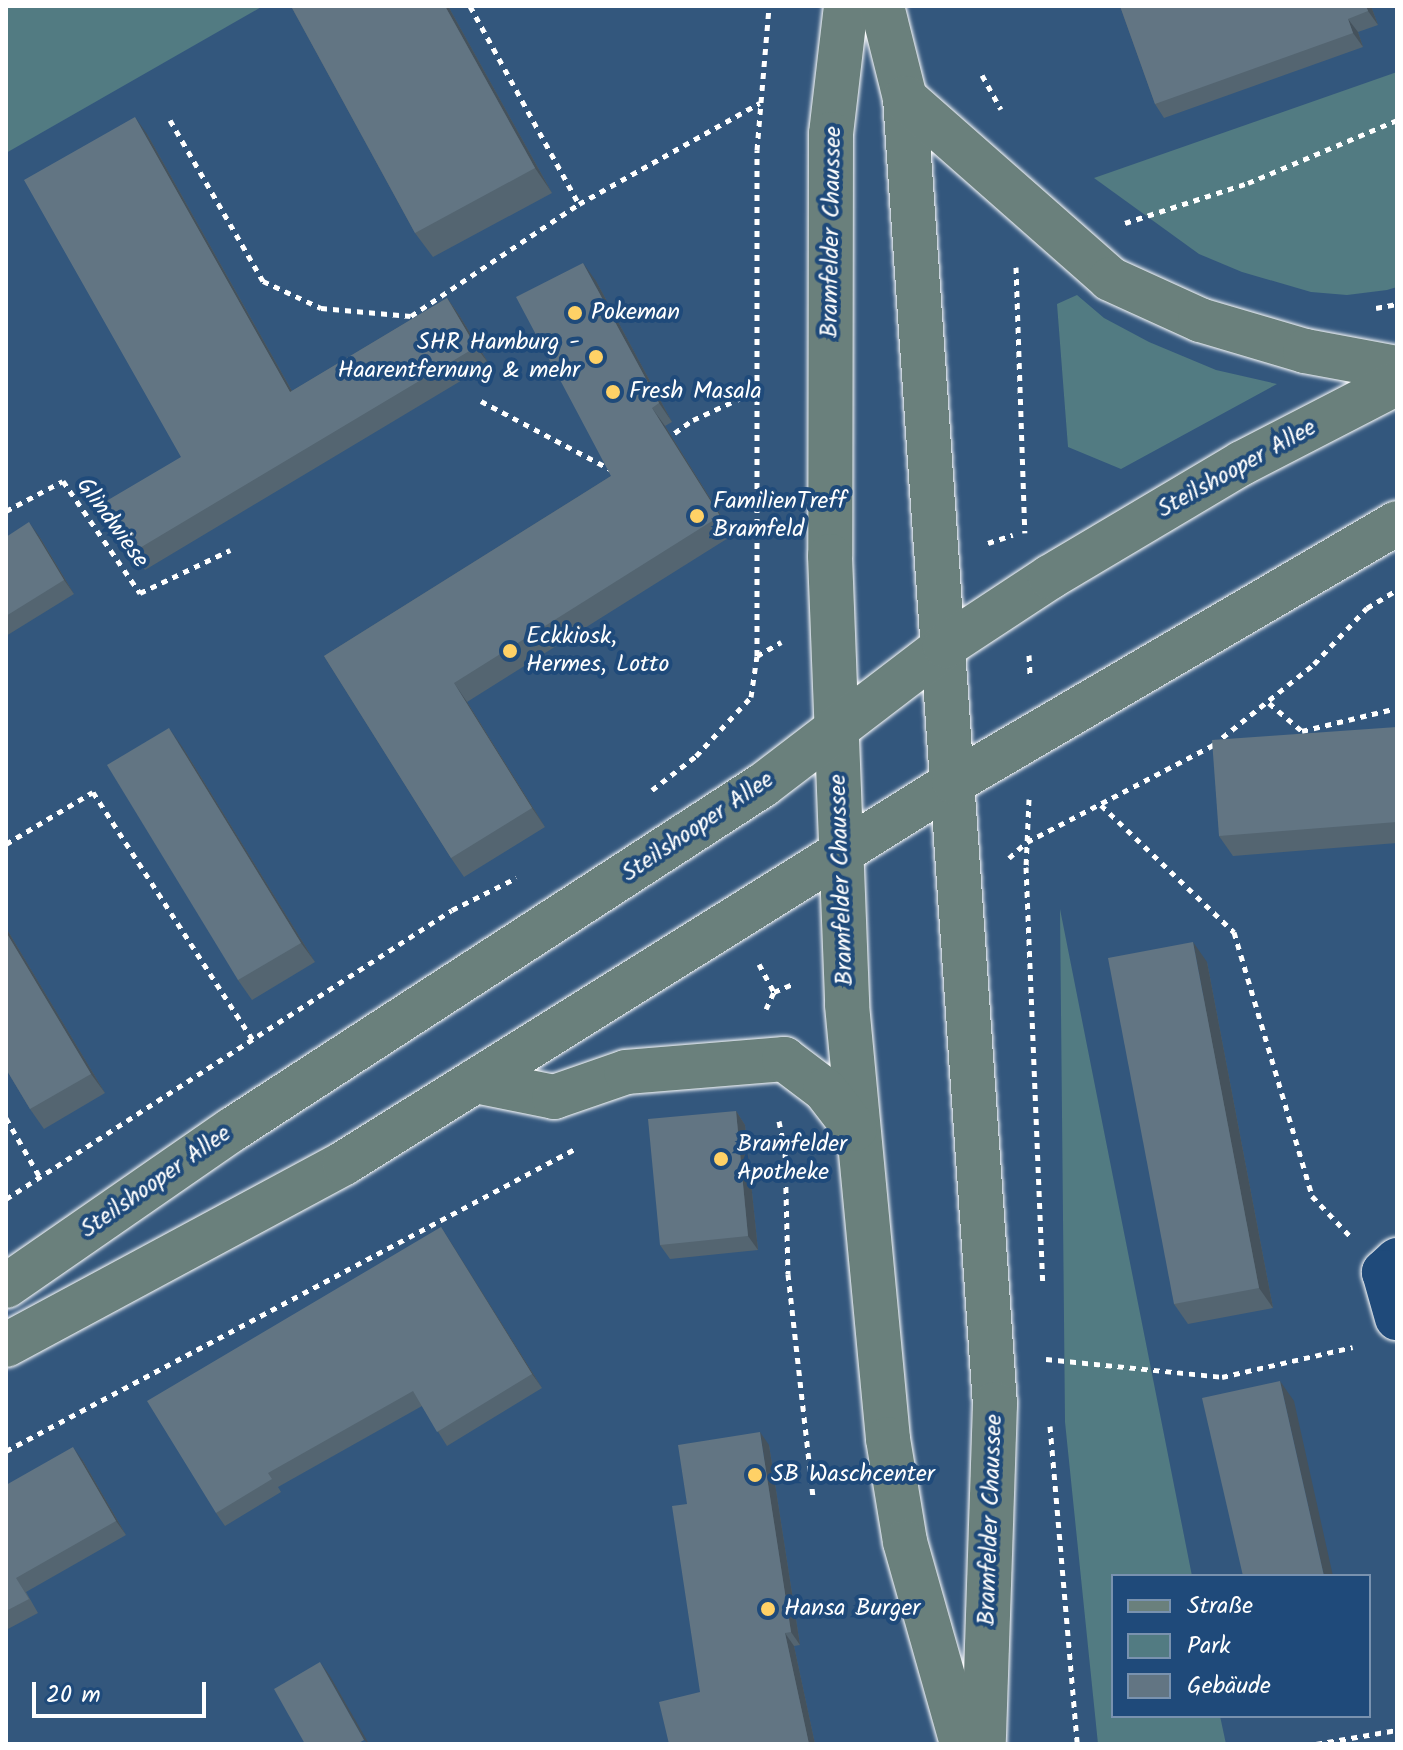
<!DOCTYPE html>
<meta charset="utf-8">
<style>
body{margin:0}
#map{position:relative;width:1403px;height:1750px;overflow:hidden;background:#33577d;font-family:Kalam,sans-serif}
div>[style]{position:absolute}
[style*='--x']{left:calc(var(--x)*1px);top:calc(var(--y)*1px);width:calc(var(--w)*1px);rotate:calc(var(--a)*1deg)}
.green>*{inset:0;background:#527b82}
.path>*{height:5px;margin-top:-2.5px;transform-origin:0;background:repeating-linear-gradient(90deg,#fff 0 6px,transparent 0 12px)}
.roads{filter:drop-shadow(0 0 2px #fff) drop-shadow(0 0 2px #fff)}
.minor>*{height:44px;margin:-22px;padding:0 22px;transform-origin:22px;border-radius:22px;background:#1f4a7a}
.major>*{height:44px;margin:-22px;padding:0 22px;transform-origin:22px;border-radius:22px;background:#6a807c}
.wall>*{inset:0;background:#546571}
.shaded-wall>*{inset:0;background:#45525c}
.building>*{inset:0;background:#627583}
.dots>*{width:22px;height:22px;translate:-50% -50%;box-sizing:border-box;border:4px solid #1f4a7a;border-radius:50%}
span{translate:-50% -50%;white-space:nowrap;text-align:center;line-height:1.15;-webkit-text-stroke:8px #1f4a7a;paint-order:stroke}
.street-label{font-size:24px;color:#fff}
.poi-label{font-size:24px;color:#fff}
.left{translate:0 -50%;text-align:left}
.right{translate:-100% -50%;text-align:right}
.frame{position:absolute;inset:0;border:8px solid #fff;pointer-events:none}
.legend{position:absolute;left:1111px;top:1574px;width:260px;height:144px;box-sizing:border-box;background:#1f4a7a;border:2px solid #7992af;margin:0;padding:10px 14px;list-style:none;font-size:24px;color:#fff}
.legend li{display:flex;align-items:center;gap:16px;height:40px}
.legend b{width:40px;border:2px solid #7992af}
.scale{position:absolute;left:32px;top:1682px;width:174px;height:36px;box-sizing:border-box;border:4px solid #fff;border-top:0;padding-left:10px;font-size:24px;line-height:28px;white-space:nowrap;color:#fff;-webkit-text-stroke:6px #1f4a7a;paint-order:stroke}
</style>
<div id="map">
<div class="green">
<div style="clip-path:polygon(6px 6px,263px 6px,6px 153px)"></div>
<div style="clip-path:polygon(1397px 72px,1397px 287px,1387px 290px,1347px 295px,1311px 292px,1242px 272px,1199px 254px,1094px 178px)"></div>
<div style="clip-path:polygon(1077px 295px,1104px 318px,1149px 342px,1216px 370px,1277px 384px,1121px 469px,1068px 447px,1057px 304px)"></div>
<div style="clip-path:polygon(1060px 909px,1192px 1576px,1113px 1576px,1113px 1716px,1220px 1716px,1226px 1744px,1098px 1744px,1065px 1422px)"></div>
</div>
<div class="path">
<div style="--x:470;--y:6;--w:226;--a:61.2"></div>
<div style="--x:579;--y:204;--w:207;--a:-29.2"></div>
<div style="--x:982;--y:75;--w:39;--a:61"></div>
<div style="--x:170;--y:120;--w:186;--a:60"></div>
<div style="--x:263;--y:281;--w:64;--a:25"></div>
<div style="--x:321;--y:308;--w:90;--a:5.1"></div>
<div style="--x:411;--y:316;--w:202;--a:-33.7"></div>
<div style="--x:1125;--y:223;--w:129;--a:-18"></div>
<div style="--x:1248;--y:183;--w:162;--a:-22.9"></div>
<div style="--x:1016;--y:267;--w:266;--a:88.1"></div>
<div style="--x:1376;--y:308;--w:21;--a:-11"></div>
<div style="--x:481;--y:401;--w:148;--a:27.8"></div>
<div style="--x:665;--y:440;--w:34;--a:-36"></div>
<div style="--x:693;--y:420;--w:67;--a:-24.7"></div>
<div style="--x:6;--y:511;--w:64;--a:-27.8"></div>
<div style="--x:63;--y:481;--w:136;--a:55.5"></div>
<div style="--x:140;--y:593;--w:100;--a:-25.5"></div>
<div style="--x:988;--y:543;--w:26;--a:-18"></div>
<div style="--x:1029;--y:655;--w:22;--a:87"></div>
<div style="--x:757;--y:656;--w:506;--a:-90"></div>
<div style="--x:757;--y:150;--w:144;--a:-85.2"></div>
<div style="--x:1269;--y:703;--w:43;--a:40.3"></div>
<div style="--x:1302;--y:731;--w:98;--a:-13.6"></div>
<div style="--x:652;--y:790;--w:56;--a:-37.7"></div>
<div style="--x:696;--y:756;--w:81;--a:-47"></div>
<div style="--x:751;--y:697;--w:41;--a:-81.7"></div>
<div style="--x:757;--y:656;--w:28;--a:-30"></div>
<div style="--x:1029;--y:799;--w:68;--a:92.5"></div>
<div style="--x:1026;--y:867;--w:417;--a:87.7"></div>
<div style="--x:1101;--y:805;--w:184;--a:43.7"></div>
<div style="--x:1234;--y:932;--w:275;--a:73.5"></div>
<div style="--x:1312;--y:1196;--w:55;--a:46.5"></div>
<div style="--x:6;--y:844;--w:101;--a:-30.9"></div>
<div style="--x:93;--y:792;--w:295;--a:57.2"></div>
<div style="--x:1009;--y:858;--w:24;--a:-42"></div>
<div style="--x:1027;--y:842;--w:210;--a:-27.5"></div>
<div style="--x:1213;--y:745;--w:129;--a:-38.7"></div>
<div style="--x:1314;--y:664;--w:77;--a:-46.6"></div>
<div style="--x:1367;--y:608;--w:35;--a:-31"></div>
<div style="--x:759;--y:964;--w:32;--a:62"></div>
<div style="--x:766;--y:1009;--w:19;--a:-65"></div>
<div style="--x:774;--y:992;--w:23;--a:-23"></div>
<div style="--x:6;--y:1118;--w:70;--a:60.2"></div>
<div style="--x:779;--y:1121;--w:31;--a:79"></div>
<div style="--x:785;--y:1151;--w:123;--a:88.6"></div>
<div style="--x:788;--y:1274;--w:225;--a:83.6"></div>
<div style="--x:6;--y:1199;--w:531;--a:-32.94"></div>
<div style="--x:452;--y:910;--w:72;--a:-26.6"></div>
<div style="--x:1046;--y:1359;--w:177;--a:5.8"></div>
<div style="--x:1222;--y:1377;--w:134;--a:-12.9"></div>
<div style="--x:1050;--y:1426;--w:319;--a:85.1"></div>
<div style="--x:6;--y:1451;--w:644;--a:-27.96"></div>
<div style="--x:1316;--y:1744;--w:82;--a:-9.8"></div>
</div>
<div class="roads">
<div class="minor">
<div style="--x:1397;--y:1260;--w:18;--a:137"></div>
<div style="--x:1384;--y:1272;--w:48;--a:74.2"></div>
</div>
<div class="major">
<div style="--x:846;--y:6;--w:129;--a:96.7"></div>
<div style="--x:831;--y:134;--w:422;--a:90.1"></div>
<div style="--x:830;--y:556;--w:449;--a:87.8"></div>
<div style="--x:847;--y:1005;--w:436;--a:84.6"></div>
<div style="--x:888;--y:1439;--w:104;--a:80.6"></div>
<div style="--x:905;--y:1542;--w:210;--a:74.2"></div>
<div style="--x:882;--y:6;--w:95;--a:76"></div>
<div style="--x:905;--y:98;--w:1309;--a:86.06"></div>
<div style="--x:995;--y:1404;--w:340;--a:91.9"></div>
<div style="--x:905;--y:98;--w:273;--a:41.4"></div>
<div style="--x:1110;--y:279;--w:99;--a:24.5"></div>
<div style="--x:1200;--y:320;--w:109;--a:16.4"></div>
<div style="--x:1305;--y:351;--w:94;--a:10.5"></div>
<div style="--x:475;--y:1081;--w:81;--a:11.4"></div>
<div style="--x:554;--y:1097;--w:76;--a:-19.1"></div>
<div style="--x:626;--y:1072;--w:159;--a:-4.7"></div>
<div style="--x:784;--y:1059;--w:51;--a:37.1"></div>
<div style="--x:825;--y:1090;--w:49;--a:52.4"></div>
<div style="--x:6;--y:1286;--w:276;--a:-34.7"></div>
<div style="--x:233;--y:1129;--w:632;--a:-32.99"></div>
<div style="--x:763;--y:785;--w:229;--a:-37.4"></div>
<div style="--x:945;--y:646;--w:126;--a:-33.3"></div>
<div style="--x:1050;--y:577;--w:223;--a:-30.7"></div>
<div style="--x:1242;--y:463;--w:174;--a:-27.3"></div>
<div style="--x:6;--y:1345;--w:384;--a:-28.3"></div>
<div style="--x:344;--y:1163;--w:719;--a:-31.99"></div>
<div style="--x:954;--y:782;--w:513;--a:-30.31"></div>
</div>
</div>
<div class="wall">
<div style="clip-path:polygon(291px 6px,448px 6px,552px 193px,433px 257px,415px 233px)"></div>
<div style="clip-path:polygon(1120px 6px,1371px 6px,1378px 25px,1358px 32px,1363px 47px,1164px 118px,1155px 104px)"></div>
<div style="clip-path:polygon(147px 134px,292px 391px,447px 298px,459px 315px,489px 364px,145px 570px,133px 552px,181px 457px)"></div>
<div style="clip-path:polygon(596px 281px,672px 422px,665px 426px,733px 535px,467px 702px,545px 827px,464px 877px,451px 858px,324px 656px,611px 476px)"></div>
<div style="clip-path:polygon(39px 536px,74px 594px,6px 636px,6px 537px)"></div>
<div style="clip-path:polygon(1397px 727px,1397px 843px,1233px 856px,1219px 836px)"></div>
<div style="clip-path:polygon(183px 748px,315px 962px,252px 1000px,238px 980px)"></div>
<div style="clip-path:polygon(6px 928px,105px 1093px,44px 1129px,30px 1109px,6px 1069px)"></div>
<div style="clip-path:polygon(1207px 962px,1273px 1308px,1188px 1324px,1174px 1304px)"></div>
<div style="clip-path:polygon(736px 1111px,745px 1125px,758px 1250px,670px 1259px,660px 1245px)"></div>
<div style="clip-path:polygon(441px 1227px,542px 1388px,447px 1446px,422px 1406px,278px 1487px,281px 1492px,225px 1526px,216px 1513px)"></div>
<div style="clip-path:polygon(769px 1445px,800px 1645px,794px 1646px,815px 1744px,669px 1744px,700px 1692px)"></div>
<div style="clip-path:polygon(83px 1461px,126px 1535px,26px 1592px,38px 1613px,6px 1630px,6px 1485px)"></div>
</div>
<div class="shaded-wall">
<div style="clip-path:polygon(445px 6px,448px 6px,552px 193px,535px 168px)"></div>
<div style="clip-path:polygon(1366px 6px,1371px 6px,1378px 25px,1368px 11px)"></div>
<div style="clip-path:polygon(1348px 19px,1358px 32px,1363px 47px,1353px 33px)"></div>
<div style="clip-path:polygon(135px 117px,147px 134px,302px 409px,290px 392px)"></div>
<div style="clip-path:polygon(583px 263px,596px 281px,672px 422px,659px 403px)"></div>
<div style="clip-path:polygon(447px 298px,459px 315px,489px 364px,476px 347px)"></div>
<div style="clip-path:polygon(652px 408px,665px 426px,733px 535px,720px 516px)"></div>
<div style="clip-path:polygon(29px 522px,39px 536px,74px 594px,64px 580px)"></div>
<div style="clip-path:polygon(454px 683px,467px 702px,545px 827px,532px 808px)"></div>
<div style="clip-path:polygon(169px 728px,183px 748px,315px 962px,301px 943px)"></div>
<div style="clip-path:polygon(6px 928px,105px 1093px,91px 1074px,6px 932px)"></div>
<div style="clip-path:polygon(1193px 942px,1207px 962px,1273px 1308px,1259px 1288px)"></div>
<div style="clip-path:polygon(736px 1111px,745px 1125px,758px 1250px,748px 1236px)"></div>
<div style="clip-path:polygon(441px 1227px,450px 1241px,542px 1388px,532px 1374px)"></div>
<div style="clip-path:polygon(1280px 1381px,1294px 1401px,1333px 1576px,1324px 1576px)"></div>
<div style="clip-path:polygon(760px 1432px,769px 1445px,800px 1645px,791px 1632px)"></div>
<div style="clip-path:polygon(73px 1447px,83px 1461px,126px 1535px,116px 1521px)"></div>
<div style="clip-path:polygon(785px 1633px,794px 1646px,815px 1744px,809px 1744px)"></div>
<div style="clip-path:polygon(320px 1662px,330px 1676px,369px 1744px,364px 1740px)"></div>
</div>
<div class="building">
<div style="clip-path:polygon(291px 6px,445px 6px,535px 168px,415px 233px)"></div>
<div style="clip-path:polygon(1120px 6px,1366px 6px,1368px 11px,1348px 19px,1353px 33px,1155px 104px)"></div>
<div style="clip-path:polygon(135px 117px,290px 392px,447px 298px,476px 347px,133px 552px,103px 503px,181px 457px,24px 180px)"></div>
<div style="clip-path:polygon(583px 263px,659px 403px,652px 408px,720px 516px,454px 683px,532px 808px,451px 858px,324px 656px,611px 476px,516px 297px)"></div>
<div style="clip-path:polygon(29px 522px,64px 580px,6px 616px,6px 537px)"></div>
<div style="clip-path:polygon(1397px 727px,1397px 822px,1219px 836px,1212px 740px)"></div>
<div style="clip-path:polygon(169px 728px,301px 943px,238px 980px,107px 765px)"></div>
<div style="clip-path:polygon(6px 932px,91px 1074px,30px 1109px,6px 1069px)"></div>
<div style="clip-path:polygon(1193px 942px,1259px 1288px,1174px 1304px,1108px 958px)"></div>
<div style="clip-path:polygon(736px 1111px,748px 1236px,660px 1245px,648px 1119px)"></div>
<div style="clip-path:polygon(441px 1227px,532px 1374px,437px 1432px,413px 1391px,268px 1473px,272px 1479px,216px 1513px,147px 1401px)"></div>
<div style="clip-path:polygon(1280px 1381px,1324px 1576px,1243px 1576px,1202px 1398px)"></div>
<div style="clip-path:polygon(760px 1432px,791px 1632px,785px 1633px,809px 1744px,669px 1744px,659px 1702px,700px 1692px,672px 1506px,687px 1504px,678px 1445px)"></div>
<div style="clip-path:polygon(73px 1447px,116px 1521px,16px 1578px,29px 1599px,6px 1611px,6px 1485px)"></div>
<div style="clip-path:polygon(320px 1662px,364px 1740px,357px 1744px,305px 1744px,274px 1689px)"></div>
</div>
<div class="dots">
<div style="left:575px;top:313px;background:#ffd166"></div>
<div style="left:596px;top:357px;background:#ffd166"></div>
<div style="left:613px;top:392px;background:#ffd166"></div>
<div style="left:697px;top:516px;background:#ffd166"></div>
<div style="left:510px;top:651px;background:#ffd166"></div>
<div style="left:721px;top:1159px;background:#ffd166"></div>
<div style="left:755px;top:1475px;background:#ffd166"></div>
<div style="left:768px;top:1609px;background:#ffd166"></div>
</div>
<div class="street-label">
<span style="left:832px;top:232px;rotate:-89deg">Bramfelder Chaussee</span>
<span style="left:1237px;top:469px;rotate:-29deg">Steilshooper Allee</span>
<span style="left:112px;top:523px;rotate:54deg">Glindwiese</span>
<span style="left:698px;top:827px;rotate:-34deg">Steilshooper Allee</span>
<span style="left:842px;top:880px;rotate:-92deg">Bramfelder Chaussee</span>
<span style="left:156px;top:1182px;rotate:-35deg">Steilshooper Allee</span>
<span style="left:991px;top:1520px;rotate:-88deg">Bramfelder Chaussee</span>
</div>
<div class="poi-label">
<span class="left" style="left:591px;top:313px">Pokeman</span>
<span class="right" style="left:580px;top:357px">SHR Hamburg -<br>Haarentfernung &amp; mehr</span>
<span class="left" style="left:629px;top:392px">Fresh Masala</span>
<span class="left" style="left:713px;top:516px">FamilienTreff<br>Bramfeld</span>
<span class="left" style="left:526px;top:651px">Eckkiosk,<br>Hermes, Lotto</span>
<span class="left" style="left:737px;top:1159px">Bramfelder<br>Apotheke</span>
<span class="left" style="left:771px;top:1475px">SB Waschcenter</span>
<span class="left" style="left:784px;top:1609px">Hansa Burger</span>
</div>
<div class="frame"></div>
<ul class="legend">
<li><b style="height:10px;background:#6a807c"></b>Straße</li>
<li><b style="height:22px;background:#527b82"></b>Park</li>
<li><b style="height:22px;background:#627583"></b>Gebäude</li>
</ul>
<div class="scale">20 m</div>
</div>
